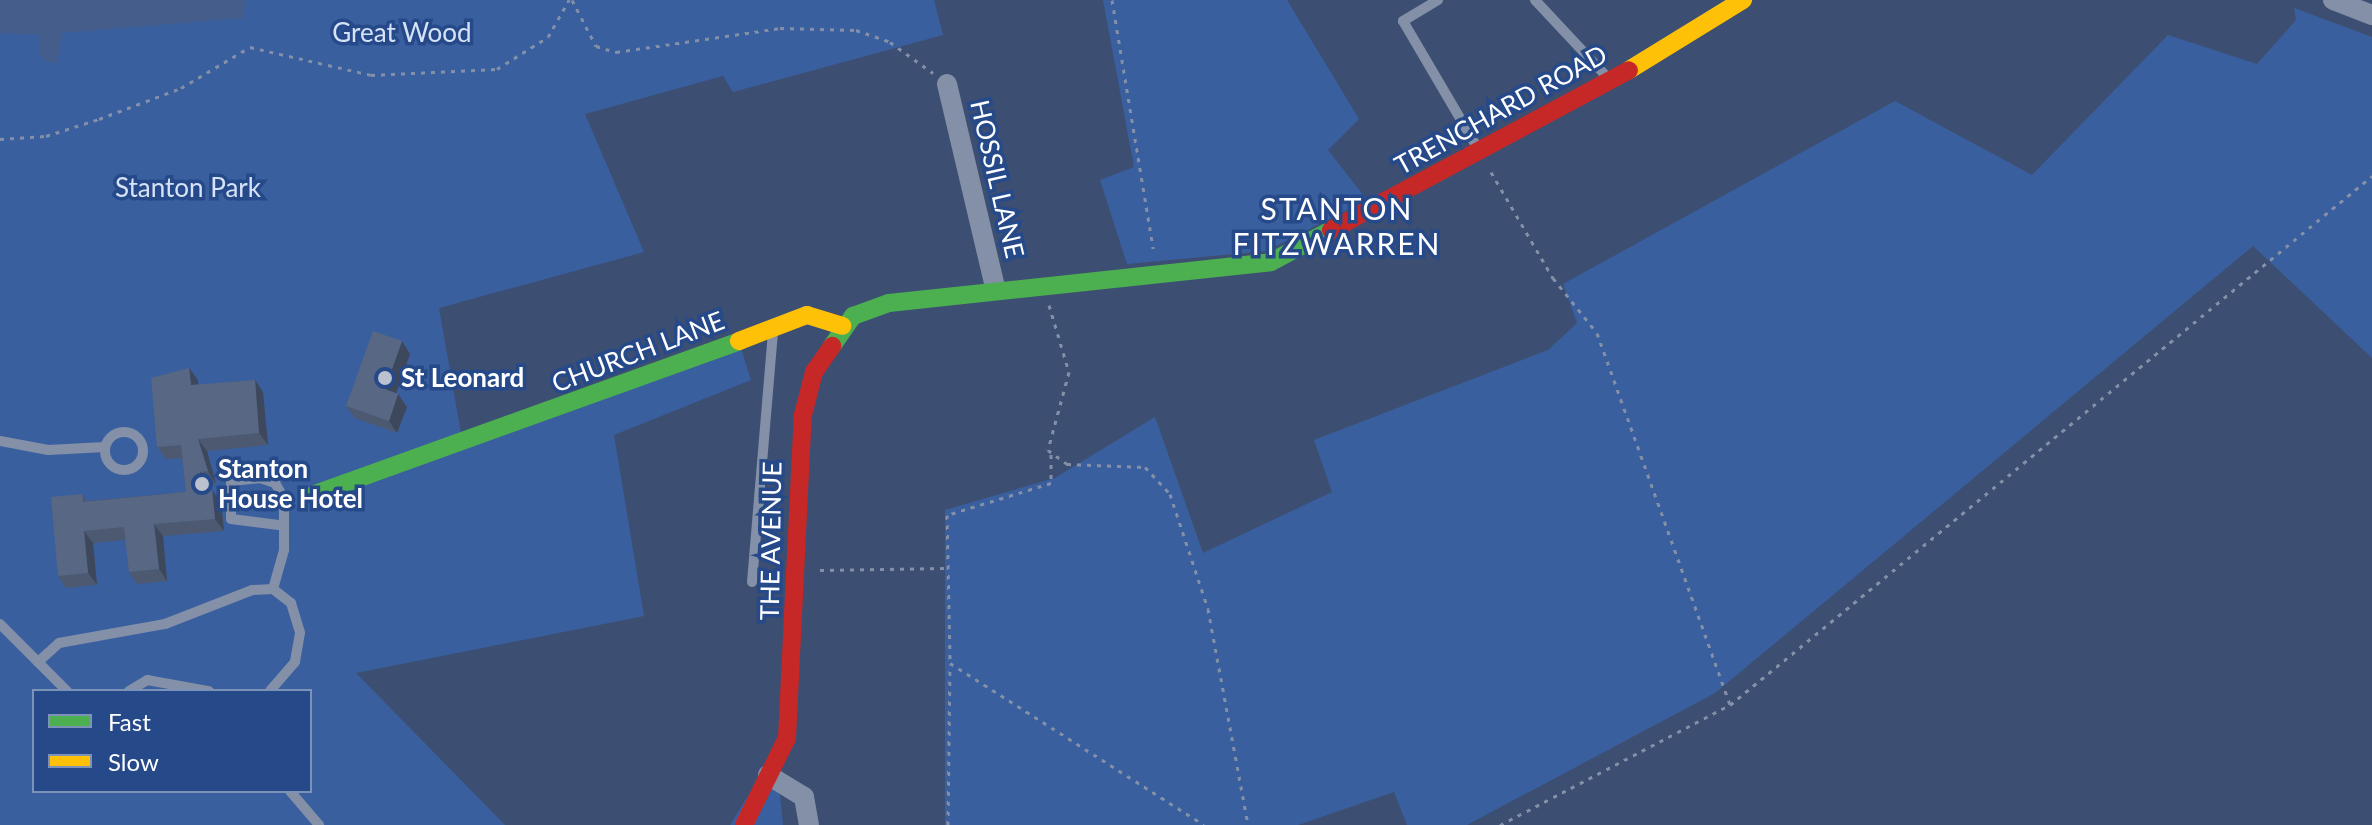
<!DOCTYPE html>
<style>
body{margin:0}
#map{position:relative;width:2372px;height:825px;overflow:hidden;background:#3c4f72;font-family:Lato,sans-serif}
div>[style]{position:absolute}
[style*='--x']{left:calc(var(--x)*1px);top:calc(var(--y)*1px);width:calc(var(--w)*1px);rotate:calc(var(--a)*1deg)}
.green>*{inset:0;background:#3a5f9f}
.water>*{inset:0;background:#445d8a}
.path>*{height:3px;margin-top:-1.5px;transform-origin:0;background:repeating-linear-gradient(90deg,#8390a7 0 4px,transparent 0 10px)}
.lane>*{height:10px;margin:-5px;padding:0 5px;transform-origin:5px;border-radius:5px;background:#8390a7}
.lane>.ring{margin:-5px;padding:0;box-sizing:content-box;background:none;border:10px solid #8390a7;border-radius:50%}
.street>*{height:20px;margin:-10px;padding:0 10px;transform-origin:10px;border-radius:10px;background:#8390a7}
.fast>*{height:18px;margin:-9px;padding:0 9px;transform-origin:9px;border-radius:9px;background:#4caf50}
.slow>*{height:18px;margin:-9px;padding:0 9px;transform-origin:9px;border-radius:9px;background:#ffc107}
.jam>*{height:18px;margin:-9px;padding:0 9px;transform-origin:9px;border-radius:9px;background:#c62828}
.wall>*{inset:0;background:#4c5971}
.shaded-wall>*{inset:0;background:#3e485c}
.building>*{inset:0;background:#586783}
.dots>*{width:22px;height:22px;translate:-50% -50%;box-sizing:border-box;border:4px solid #254989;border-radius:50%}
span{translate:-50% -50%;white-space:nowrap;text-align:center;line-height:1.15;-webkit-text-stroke:7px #254989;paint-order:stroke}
.park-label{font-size:26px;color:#d6e2f7}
.street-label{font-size:26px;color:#fff}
.poi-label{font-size:26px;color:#fff;font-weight:700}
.left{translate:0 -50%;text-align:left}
.quarter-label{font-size:30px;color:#fff;letter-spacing:2px}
.legend{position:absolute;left:32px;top:689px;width:280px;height:104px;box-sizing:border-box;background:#254989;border:2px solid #7c92b8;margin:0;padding:10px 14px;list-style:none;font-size:24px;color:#fff}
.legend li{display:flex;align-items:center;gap:16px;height:40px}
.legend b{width:40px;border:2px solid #7c92b8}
</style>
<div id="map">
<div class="green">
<div style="clip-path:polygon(evenodd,0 0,934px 0,943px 35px,733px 92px,723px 76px,585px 114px,644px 252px,439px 308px,462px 439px,737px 336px,751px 380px,614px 435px,644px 616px,356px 673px,505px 825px,0 825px,0 0,34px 691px,310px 691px,310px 791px,34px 791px,34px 691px)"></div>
<div style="clip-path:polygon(1103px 0,1287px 0,1359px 119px,1328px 150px,1367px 200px,1266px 251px,1127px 264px,1100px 180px,1134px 167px)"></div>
<div style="clip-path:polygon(2294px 8px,2372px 37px,2372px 358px,2253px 246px,1715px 693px,1467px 825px,1407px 825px,1394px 792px,1298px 825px,945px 825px,945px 510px,1055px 478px,1155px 417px,1203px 553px,1332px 492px,1314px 440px,1548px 350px,1577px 323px,1563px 284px,1895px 101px,2032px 175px,2168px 35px,2257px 64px,2296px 20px)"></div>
<div style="clip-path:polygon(761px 775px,779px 785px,783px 825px,730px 825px)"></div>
</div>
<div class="water">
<div style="clip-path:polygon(0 0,246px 0,243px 18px,62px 33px,57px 63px,50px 63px,39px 55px,40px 35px,0 33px)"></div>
</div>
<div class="path">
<div style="--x:572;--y:0;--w:52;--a:62.4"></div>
<div style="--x:596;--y:46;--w:21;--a:17"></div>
<div style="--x:616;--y:52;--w:166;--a:-8.3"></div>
<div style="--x:780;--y:28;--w:76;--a:1.5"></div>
<div style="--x:856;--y:30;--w:36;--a:19"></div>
<div style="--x:890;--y:42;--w:53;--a:35.8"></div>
<div style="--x:1112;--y:0;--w:252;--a:80.6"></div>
<div style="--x:0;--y:139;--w:46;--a:-3.7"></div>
<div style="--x:46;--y:136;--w:56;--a:-17.8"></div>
<div style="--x:99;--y:119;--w:88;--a:-20.7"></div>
<div style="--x:181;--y:88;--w:80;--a:-30.7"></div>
<div style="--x:250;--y:47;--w:124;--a:13"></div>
<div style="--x:371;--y:75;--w:126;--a:-2.7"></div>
<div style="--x:497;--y:69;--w:60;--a:-32.1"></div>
<div style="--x:548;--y:37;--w:43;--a:-60.4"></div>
<div style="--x:1491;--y:172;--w:123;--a:59.7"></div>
<div style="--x:1553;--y:278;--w:70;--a:51.3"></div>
<div style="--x:1597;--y:333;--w:395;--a:70.3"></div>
<div style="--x:1049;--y:305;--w:70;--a:73.4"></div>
<div style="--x:1069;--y:372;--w:81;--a:105.1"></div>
<div style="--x:1048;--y:450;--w:24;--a:36"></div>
<div style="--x:1067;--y:464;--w:78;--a:2.2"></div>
<div style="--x:1145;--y:467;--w:37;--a:47"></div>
<div style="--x:1170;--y:494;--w:121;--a:71.7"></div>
<div style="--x:1208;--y:609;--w:220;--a:79.5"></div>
<div style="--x:1051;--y:454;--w:29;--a:90"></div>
<div style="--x:1051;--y:483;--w:109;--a:162.9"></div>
<div style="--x:947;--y:515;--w:148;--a:88.8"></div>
<div style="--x:950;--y:663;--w:301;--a:32.5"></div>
<div style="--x:820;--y:570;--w:128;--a:-0.9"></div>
<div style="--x:948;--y:825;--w:160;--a:-89.3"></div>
<div style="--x:1500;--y:825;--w:259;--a:-27.6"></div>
<div style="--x:1730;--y:705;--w:832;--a:-39.49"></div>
</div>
<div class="lane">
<div style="--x:1438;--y:0;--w:41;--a:149"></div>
<div style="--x:1403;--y:21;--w:148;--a:59.6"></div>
<div style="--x:1535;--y:0;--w:108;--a:46.9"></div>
<div class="ring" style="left:105px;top:432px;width:28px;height:28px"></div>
<div style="--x:0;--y:441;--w:49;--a:10.6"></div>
<div style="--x:48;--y:450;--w:57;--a:-3"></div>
<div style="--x:752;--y:582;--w:252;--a:-85.2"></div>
<div style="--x:273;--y:589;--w:41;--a:-74.2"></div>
<div style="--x:284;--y:550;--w:51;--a:-90"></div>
<div style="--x:284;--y:499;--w:18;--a:-119"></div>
<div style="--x:275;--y:483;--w:16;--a:-162"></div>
<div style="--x:260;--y:478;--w:29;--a:174"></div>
<div style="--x:231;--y:481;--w:38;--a:90"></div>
<div style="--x:231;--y:519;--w:48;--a:7.1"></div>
<div style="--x:0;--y:624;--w:95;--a:45"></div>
<div style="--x:38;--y:662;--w:28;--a:-42"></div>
<div style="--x:59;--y:643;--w:108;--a:-10.2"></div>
<div style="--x:165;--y:624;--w:93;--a:-21.3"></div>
<div style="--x:252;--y:590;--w:21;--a:-3"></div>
<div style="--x:273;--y:589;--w:23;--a:38"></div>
<div style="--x:291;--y:603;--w:31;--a:73"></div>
<div style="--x:300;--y:633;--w:29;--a:100"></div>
<div style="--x:295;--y:662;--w:38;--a:131"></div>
<div style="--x:129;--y:691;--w:21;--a:-31"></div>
<div style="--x:147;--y:680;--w:63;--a:10.1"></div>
<div style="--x:290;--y:791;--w:45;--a:49.5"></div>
</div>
<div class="street">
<div style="--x:2333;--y:0;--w:42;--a:21"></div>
<div style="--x:947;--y:84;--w:209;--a:76.7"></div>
<div style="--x:768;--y:775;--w:42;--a:31.4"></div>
<div style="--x:804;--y:797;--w:28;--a:80"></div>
</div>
<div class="fast">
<div style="--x:832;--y:346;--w:37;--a:-55"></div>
<div style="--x:853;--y:316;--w:38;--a:-20"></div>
<div style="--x:889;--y:303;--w:384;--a:-6.1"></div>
<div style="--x:1271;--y:262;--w:68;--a:-28.1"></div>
<div style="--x:315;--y:494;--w:451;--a:-19.8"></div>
</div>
<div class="slow">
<div style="--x:1629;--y:70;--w:134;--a:-31.6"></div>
<div style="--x:739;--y:341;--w:73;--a:-20.9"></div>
<div style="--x:807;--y:315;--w:37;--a:17"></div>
</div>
<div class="jam">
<div style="--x:1331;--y:230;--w:338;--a:-28.2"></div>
<div style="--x:744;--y:825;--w:97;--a:-63.7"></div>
<div style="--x:787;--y:738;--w:323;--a:-87.2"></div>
<div style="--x:803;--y:415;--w:44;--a:-75.7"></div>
<div style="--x:814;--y:372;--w:32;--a:-55"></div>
</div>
<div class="wall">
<div style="clip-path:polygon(410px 354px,396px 394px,407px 407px,397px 433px,355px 418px,346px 406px)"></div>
<div style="clip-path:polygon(198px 380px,198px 385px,255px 380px,263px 392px,268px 445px,207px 451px,216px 484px,209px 484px,209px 490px,221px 502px,224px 531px,163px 536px,167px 581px,137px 584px,129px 572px,126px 540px,93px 543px,97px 585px,66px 588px,58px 576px,82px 494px,87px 501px,186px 492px,182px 458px,166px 459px,157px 447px)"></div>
</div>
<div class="shaded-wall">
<div style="clip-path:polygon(402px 341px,410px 354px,393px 402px,385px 389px)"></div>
<div style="clip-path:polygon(189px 368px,198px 380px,199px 398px,191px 385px)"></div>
<div style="clip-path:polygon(255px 380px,263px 392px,268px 445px,259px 433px)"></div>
<div style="clip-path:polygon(398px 394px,407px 407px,397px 433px,389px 421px)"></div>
<div style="clip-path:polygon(198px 439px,207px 451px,216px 484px,208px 471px)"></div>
<div style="clip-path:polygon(200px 472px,209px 484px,211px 503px,202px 491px)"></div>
<div style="clip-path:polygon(212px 490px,221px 502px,224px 531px,215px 519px)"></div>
<div style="clip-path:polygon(154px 524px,163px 536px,167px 581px,159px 569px)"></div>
<div style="clip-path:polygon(84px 531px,93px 543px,97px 585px,88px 573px)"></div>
</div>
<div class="building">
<div style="clip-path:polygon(373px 331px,402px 341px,385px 389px,398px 394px,389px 421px,346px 406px)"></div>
<div style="clip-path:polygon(189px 368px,191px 385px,255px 380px,259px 433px,198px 439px,208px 471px,200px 472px,202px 491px,212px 490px,215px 519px,154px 524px,159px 569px,129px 572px,124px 527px,84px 531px,88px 573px,58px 576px,51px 497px,82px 494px,83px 502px,186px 492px,181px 445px,157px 447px,151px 378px)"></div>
</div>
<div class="dots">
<div style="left:385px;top:378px;background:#bbc1ce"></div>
<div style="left:202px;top:484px;background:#bbc1ce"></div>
</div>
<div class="park-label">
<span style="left:402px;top:33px">Great Wood</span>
<span style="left:188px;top:188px">Stanton Park</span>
</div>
<div class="street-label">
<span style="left:1501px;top:110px;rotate:-29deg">TRENCHARD ROAD</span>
<span style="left:997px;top:179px;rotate:77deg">HOSSIL LANE</span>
<span style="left:638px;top:352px;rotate:-21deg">CHURCH LANE</span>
<span style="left:771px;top:541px;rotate:-89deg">THE AVENUE</span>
</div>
<div class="poi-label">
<span class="left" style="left:401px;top:378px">St Leonard</span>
<span class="left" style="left:218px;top:484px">Stanton<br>House Hotel</span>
</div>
<div class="quarter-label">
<span style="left:1337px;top:225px">STANTON<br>FITZWARREN</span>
</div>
<ul class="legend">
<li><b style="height:10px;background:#4caf50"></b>Fast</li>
<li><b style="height:10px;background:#ffc107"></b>Slow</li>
</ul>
</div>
